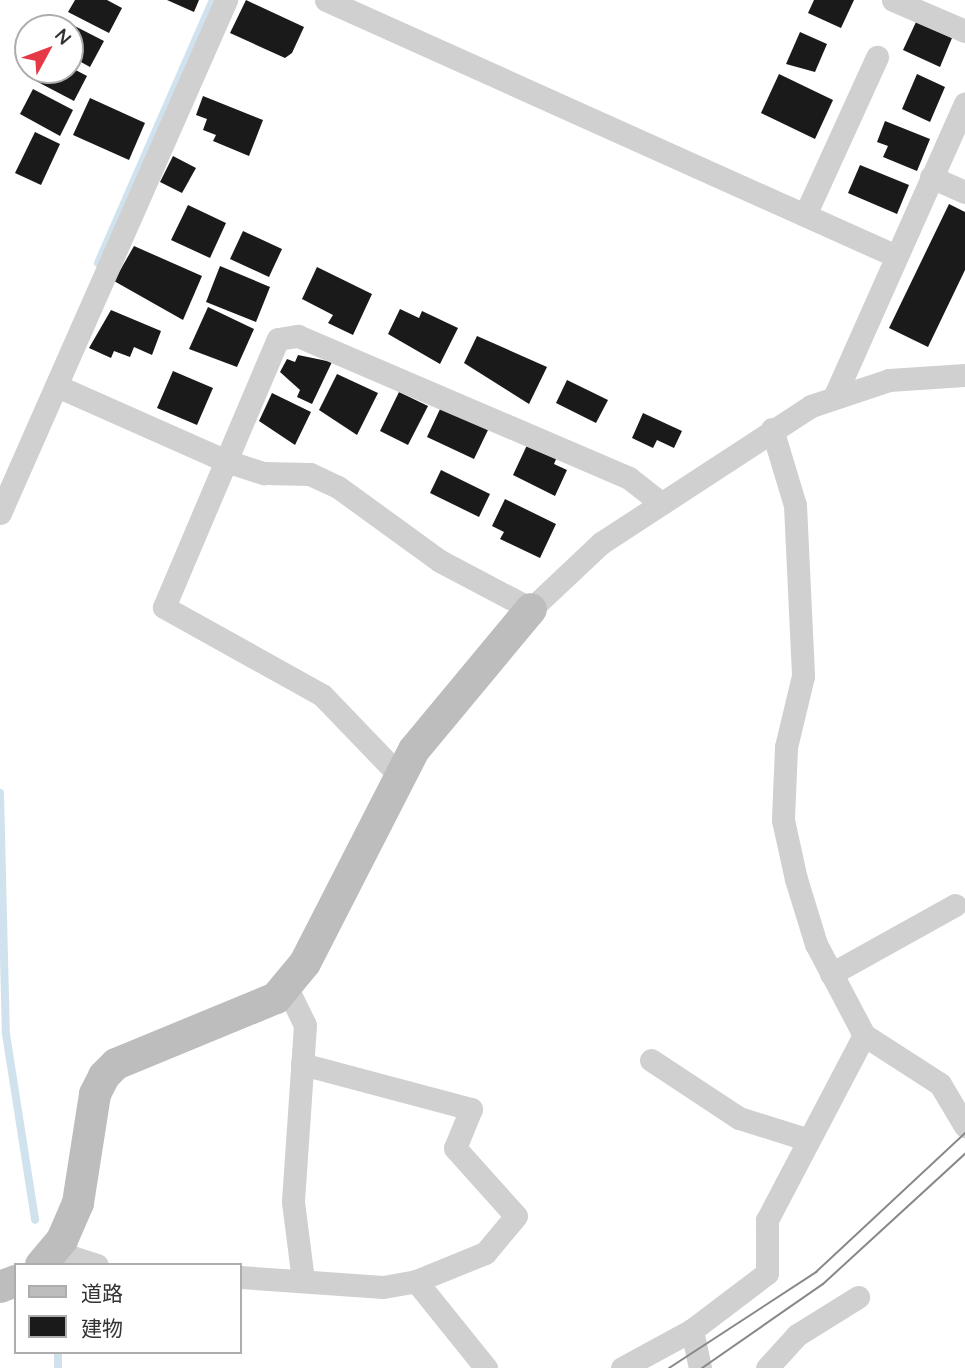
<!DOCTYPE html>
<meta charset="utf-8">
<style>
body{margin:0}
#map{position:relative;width:965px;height:1368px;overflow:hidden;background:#fff;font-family:Quicksand,"Noto Sans JP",sans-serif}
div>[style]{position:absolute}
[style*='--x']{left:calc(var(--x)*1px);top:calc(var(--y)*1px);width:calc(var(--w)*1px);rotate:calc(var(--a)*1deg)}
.stream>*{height:8px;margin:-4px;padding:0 4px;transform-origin:4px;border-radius:4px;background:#cfe2ee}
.building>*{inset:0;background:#1a1a1a}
.street>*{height:23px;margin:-11.5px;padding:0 11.5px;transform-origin:11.5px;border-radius:11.5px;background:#d0d0d0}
.secondary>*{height:32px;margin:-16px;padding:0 16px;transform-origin:16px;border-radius:16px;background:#bdbdbd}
.tram>*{height:2px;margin:-1px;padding:0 1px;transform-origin:1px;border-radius:1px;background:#888}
span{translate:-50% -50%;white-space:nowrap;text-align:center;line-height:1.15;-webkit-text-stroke:7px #fff;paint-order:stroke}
.legend{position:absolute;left:14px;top:1263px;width:228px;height:91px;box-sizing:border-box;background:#fff;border:2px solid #adadad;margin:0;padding:9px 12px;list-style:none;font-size:21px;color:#333}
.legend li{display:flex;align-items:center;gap:14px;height:35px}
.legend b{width:35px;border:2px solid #adadad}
.north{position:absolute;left:14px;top:14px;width:70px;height:70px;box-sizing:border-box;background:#fff;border:2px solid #adadad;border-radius:50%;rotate:49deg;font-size:19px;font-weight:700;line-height:28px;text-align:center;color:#333}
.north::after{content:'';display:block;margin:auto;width:24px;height:32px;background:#e63946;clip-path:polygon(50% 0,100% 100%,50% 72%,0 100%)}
</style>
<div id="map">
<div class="stream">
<div style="--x:98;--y:263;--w:287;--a:-66.4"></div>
<div style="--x:0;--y:793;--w:241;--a:88.6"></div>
<div style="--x:6;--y:1034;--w:188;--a:81.1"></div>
<div style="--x:58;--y:1368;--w:16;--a:-90"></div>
</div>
<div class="building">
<div style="clip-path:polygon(75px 0,107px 0,122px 8px,109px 33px,68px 12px)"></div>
<div style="clip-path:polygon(167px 0,199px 0,194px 12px)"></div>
<div style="clip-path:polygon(246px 0,304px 27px,292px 53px,285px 58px,230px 33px)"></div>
<div style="clip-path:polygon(814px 0,854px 0,841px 28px,808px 13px)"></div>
<div style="clip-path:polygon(63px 20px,104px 41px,90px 67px,70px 56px,70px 28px,59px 28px)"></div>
<div style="clip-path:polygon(916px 22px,952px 38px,940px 67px,903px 50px)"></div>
<div style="clip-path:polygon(800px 32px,827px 44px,815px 72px,786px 64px)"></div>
<div style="clip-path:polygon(70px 67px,87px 76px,74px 101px,34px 80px,39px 70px)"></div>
<div style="clip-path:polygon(779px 74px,833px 100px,815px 139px,761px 113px)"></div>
<div style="clip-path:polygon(917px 74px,945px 87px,930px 122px,902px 109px)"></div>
<div style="clip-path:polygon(33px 89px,73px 110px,60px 136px,20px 114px)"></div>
<div style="clip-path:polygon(203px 96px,263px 120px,249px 156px,213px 141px,216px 135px,203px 130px,207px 119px,196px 115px)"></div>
<div style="clip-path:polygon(90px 98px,145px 123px,129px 160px,73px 135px)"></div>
<div style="clip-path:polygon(885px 121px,930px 139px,917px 171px,883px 157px,888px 146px,877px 142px)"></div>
<div style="clip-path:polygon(35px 132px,60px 144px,41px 185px,15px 173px)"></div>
<div style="clip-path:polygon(173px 156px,196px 168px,182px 193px,160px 182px)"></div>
<div style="clip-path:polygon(860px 165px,909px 185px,897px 214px,848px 193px)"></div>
<div style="clip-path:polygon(949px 204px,965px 212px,965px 270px,928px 347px,889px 328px)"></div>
<div style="clip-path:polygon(188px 205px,226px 223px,210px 258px,171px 240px)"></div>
<div style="clip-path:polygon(243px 231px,282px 249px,269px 277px,230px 259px)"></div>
<div style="clip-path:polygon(134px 246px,202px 276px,183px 320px,114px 281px)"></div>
<div style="clip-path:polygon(220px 266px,270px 287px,256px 322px,206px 302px)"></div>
<div style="clip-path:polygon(317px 267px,372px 294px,353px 335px,328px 323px,333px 315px,302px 299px)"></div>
<div style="clip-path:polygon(208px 307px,254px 329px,237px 367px,189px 349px)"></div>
<div style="clip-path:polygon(400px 309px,419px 318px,422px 311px,458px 328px,440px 364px,388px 334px)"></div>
<div style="clip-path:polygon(111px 310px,161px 331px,152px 355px,134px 347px,130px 357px,114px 351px,111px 358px,89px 348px)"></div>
<div style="clip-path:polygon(477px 336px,547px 367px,529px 404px,464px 363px)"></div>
<div style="clip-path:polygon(298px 355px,332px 362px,312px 404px,297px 397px,300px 390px,280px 372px,287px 359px,295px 362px)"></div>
<div style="clip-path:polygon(173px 371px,213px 388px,197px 425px,157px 408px)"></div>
<div style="clip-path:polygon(337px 374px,378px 393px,357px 435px,319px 410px)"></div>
<div style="clip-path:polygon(567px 380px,608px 400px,596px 423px,556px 403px)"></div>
<div style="clip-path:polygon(399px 392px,428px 406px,408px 445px,380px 431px)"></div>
<div style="clip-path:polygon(272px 393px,311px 412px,295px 445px,259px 421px)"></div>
<div style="clip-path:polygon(441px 407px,488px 430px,474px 459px,427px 437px)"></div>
<div style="clip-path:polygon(643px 413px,682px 431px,674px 448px,657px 440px,653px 448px,632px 438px)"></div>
<div style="clip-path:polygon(528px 443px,557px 457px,554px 464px,567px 470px,555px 496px,513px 475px)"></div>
<div style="clip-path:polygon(441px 470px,490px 494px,479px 517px,430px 493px)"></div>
<div style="clip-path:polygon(505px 499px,556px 524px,540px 558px,500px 539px,504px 532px,492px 526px)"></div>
</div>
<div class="street">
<div style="--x:326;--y:0;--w:625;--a:24.19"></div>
<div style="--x:893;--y:0;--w:78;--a:23.3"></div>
<div style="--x:931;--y:177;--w:37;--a:24"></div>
<div style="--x:805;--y:215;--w:174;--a:-65.5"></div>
<div style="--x:57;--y:386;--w:185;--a:23.9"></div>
<div style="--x:226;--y:461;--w:40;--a:18"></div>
<div style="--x:264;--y:473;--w:46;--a:1.2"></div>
<div style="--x:310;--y:474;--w:31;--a:25"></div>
<div style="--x:338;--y:487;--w:126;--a:36"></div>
<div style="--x:440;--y:561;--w:103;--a:27.8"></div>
<div style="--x:531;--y:609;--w:96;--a:-43.3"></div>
<div style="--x:601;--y:543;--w:251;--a:-33.1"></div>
<div style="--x:811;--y:406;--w:82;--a:-18.4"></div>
<div style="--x:889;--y:380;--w:76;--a:-3.8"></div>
<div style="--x:836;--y:393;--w:317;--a:-66"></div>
<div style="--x:772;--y:429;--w:79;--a:73.2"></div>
<div style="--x:795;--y:505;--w:171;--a:87.3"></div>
<div style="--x:803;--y:676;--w:73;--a:103.5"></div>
<div style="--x:786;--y:747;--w:73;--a:92.4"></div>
<div style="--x:783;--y:820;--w:60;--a:77.6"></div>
<div style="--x:796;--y:879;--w:68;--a:72.9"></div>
<div style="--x:816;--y:944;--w:103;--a:62.2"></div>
<div style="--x:864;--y:1035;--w:90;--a:32.8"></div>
<div style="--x:940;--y:1084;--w:49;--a:59.2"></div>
<div style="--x:0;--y:513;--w:561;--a:-66.22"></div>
<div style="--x:399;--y:775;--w:111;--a:-133.9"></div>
<div style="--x:322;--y:695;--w:181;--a:-150.9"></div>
<div style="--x:164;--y:607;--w:291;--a:-67"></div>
<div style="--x:278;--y:339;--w:20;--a:-9"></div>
<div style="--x:298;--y:336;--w:360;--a:23.2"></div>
<div style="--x:629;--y:478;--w:41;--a:38"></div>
<div style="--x:831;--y:974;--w:142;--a:-29.1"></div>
<div style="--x:286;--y:986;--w:43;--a:64"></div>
<div style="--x:305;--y:1025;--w:177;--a:93.9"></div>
<div style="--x:293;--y:1202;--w:79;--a:82.7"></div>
<div style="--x:651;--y:1060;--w:105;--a:33.4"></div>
<div style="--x:739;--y:1118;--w:70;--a:17.4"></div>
<div style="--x:302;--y:1064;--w:175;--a:14.9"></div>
<div style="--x:471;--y:1109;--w:42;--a:112.3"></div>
<div style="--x:455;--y:1148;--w:91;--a:48.1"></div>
<div style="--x:516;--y:1216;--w:48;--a:130"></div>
<div style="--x:485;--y:1253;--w:74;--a:157.9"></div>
<div style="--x:53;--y:1251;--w:46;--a:17.7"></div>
<div style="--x:240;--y:1277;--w:143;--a:4"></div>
<div style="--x:383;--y:1287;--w:34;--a:-10"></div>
<div style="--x:416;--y:1281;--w:112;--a:51.2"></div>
<div style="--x:622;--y:1368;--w:80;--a:-28.5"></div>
<div style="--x:700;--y:1368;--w:39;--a:-102"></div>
<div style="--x:692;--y:1330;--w:94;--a:-37.2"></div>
<div style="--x:767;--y:1273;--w:53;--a:-90"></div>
<div style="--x:767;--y:1220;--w:209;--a:-62.3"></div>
<div style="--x:767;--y:1368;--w:45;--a:-47.7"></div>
<div style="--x:797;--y:1335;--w:72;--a:-31.9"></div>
</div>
<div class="secondary">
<div style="--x:41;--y:1265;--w:33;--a:-50"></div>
<div style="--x:62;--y:1240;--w:40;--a:-66.6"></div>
<div style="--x:78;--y:1203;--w:110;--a:-81.1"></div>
<div style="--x:95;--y:1094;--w:20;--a:-63"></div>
<div style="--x:104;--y:1076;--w:17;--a:-45"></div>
<div style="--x:116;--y:1064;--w:173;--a:-22.4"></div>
<div style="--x:276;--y:998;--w:45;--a:-50.4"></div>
<div style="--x:305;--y:963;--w:239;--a:-62.9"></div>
<div style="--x:414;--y:750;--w:183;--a:-50.3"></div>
<div style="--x:0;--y:1287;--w:17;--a:-21"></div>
</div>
<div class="tram">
<div style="--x:669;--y:1368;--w:176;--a:-33.1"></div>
<div style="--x:816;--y:1272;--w:204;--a:-43"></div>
<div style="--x:702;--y:1368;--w:147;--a:-34.8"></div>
<div style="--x:823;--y:1284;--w:193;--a:-42.5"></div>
</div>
<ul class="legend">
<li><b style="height:9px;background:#bdbdbd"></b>道路</li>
<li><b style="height:19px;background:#1a1a1a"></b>建物</li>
</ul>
<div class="north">N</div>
</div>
